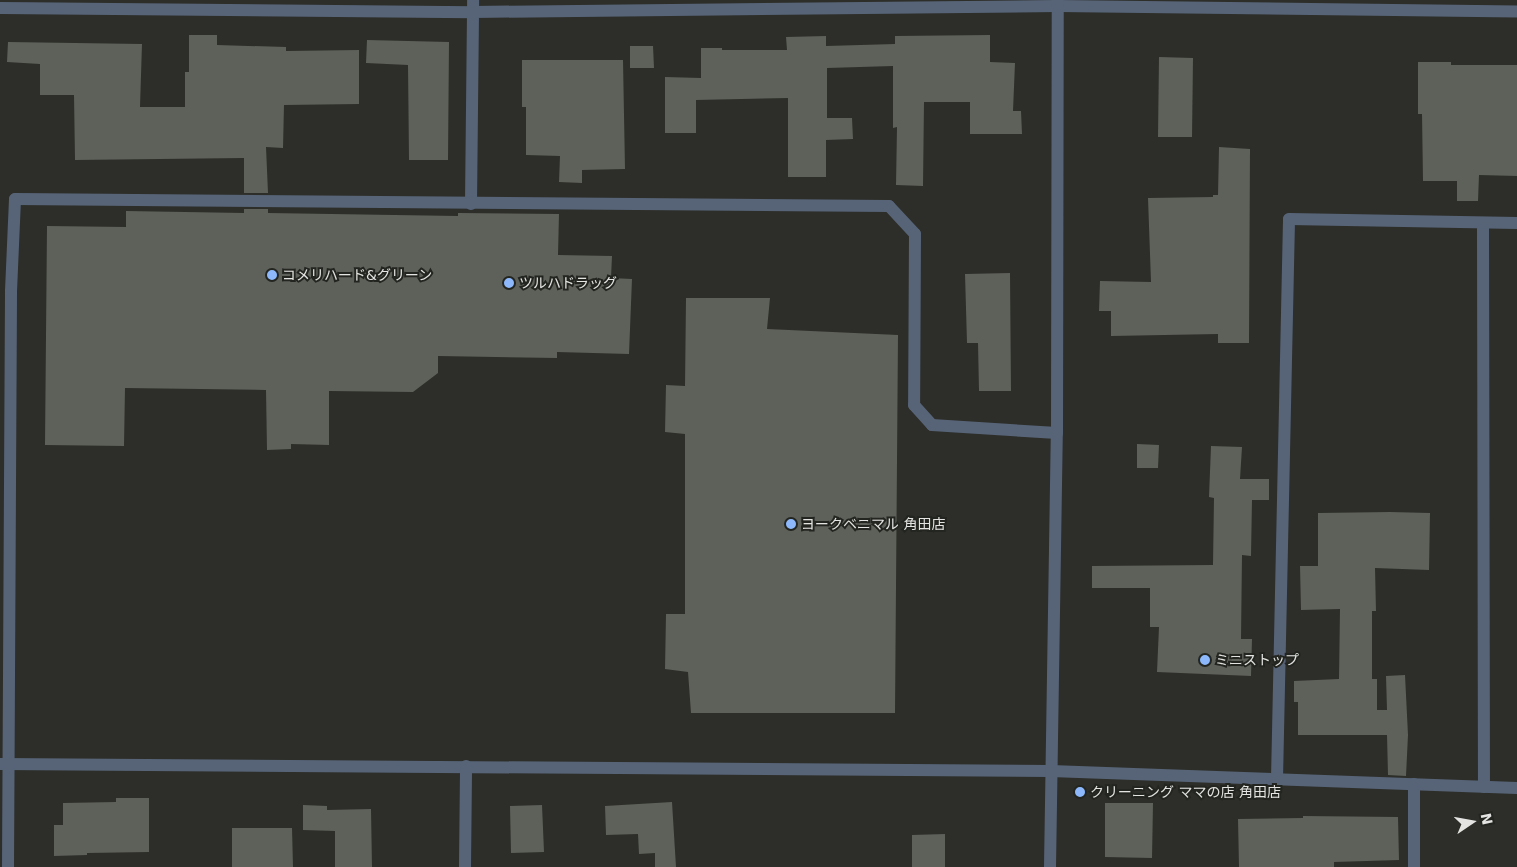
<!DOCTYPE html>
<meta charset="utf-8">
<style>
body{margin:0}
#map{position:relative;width:1517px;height:867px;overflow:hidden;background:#2d2e29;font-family:"DejaVu Sans","Noto Sans JP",sans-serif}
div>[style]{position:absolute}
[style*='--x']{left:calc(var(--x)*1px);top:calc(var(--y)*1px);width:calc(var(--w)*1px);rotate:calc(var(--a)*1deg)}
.building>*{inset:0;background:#5e605a}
.minor>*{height:12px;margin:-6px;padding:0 6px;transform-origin:6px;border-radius:6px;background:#576478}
.dots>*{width:14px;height:14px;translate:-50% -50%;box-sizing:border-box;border:2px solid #232520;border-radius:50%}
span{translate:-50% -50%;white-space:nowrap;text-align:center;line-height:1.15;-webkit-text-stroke:4px #232520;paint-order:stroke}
.poi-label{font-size:14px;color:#e4e5e2}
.left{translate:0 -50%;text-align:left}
.north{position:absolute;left:1447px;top:797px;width:50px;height:50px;-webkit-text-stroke:4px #232520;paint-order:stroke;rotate:78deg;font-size:14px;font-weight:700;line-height:20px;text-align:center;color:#e4e5e2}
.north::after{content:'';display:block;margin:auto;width:18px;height:22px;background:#e4e5e2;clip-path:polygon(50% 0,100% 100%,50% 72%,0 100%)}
</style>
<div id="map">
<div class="building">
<div style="clip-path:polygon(189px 35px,217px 35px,217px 45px,286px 47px,286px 51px,359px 50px,359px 104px,284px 105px,283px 148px,266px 147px,268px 193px,244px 193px,244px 158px,75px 160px,74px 95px,40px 95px,40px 64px,7px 62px,8px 42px,142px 44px,140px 107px,185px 107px,185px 72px,189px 72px)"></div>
<div style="clip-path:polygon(990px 35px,990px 62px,1015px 63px,1013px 111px,1021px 111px,1022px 134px,970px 134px,970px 102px,924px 102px,923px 186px,896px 185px,897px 127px,893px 128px,893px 66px,827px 68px,827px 118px,852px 118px,853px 139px,826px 140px,826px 177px,788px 177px,788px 98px,696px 100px,696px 133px,665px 133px,665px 77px,701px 78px,701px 48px,722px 48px,722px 50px,787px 50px,786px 37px,826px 36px,826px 46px,895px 44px,895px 36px)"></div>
<div style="clip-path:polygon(367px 40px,449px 42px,448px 160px,409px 160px,408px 65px,366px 63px)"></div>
<div style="clip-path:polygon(630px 46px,653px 46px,654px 68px,630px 68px)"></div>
<div style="clip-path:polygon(1159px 57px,1193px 58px,1192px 137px,1158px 137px)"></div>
<div style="clip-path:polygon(522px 60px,623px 60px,625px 169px,582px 170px,582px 183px,559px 182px,560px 156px,526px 155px,526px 107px,522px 107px)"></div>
<div style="clip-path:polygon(1418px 62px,1451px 62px,1451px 65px,1517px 65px,1517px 176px,1479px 175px,1478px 201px,1457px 201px,1457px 181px,1423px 181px,1422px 114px,1418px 114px)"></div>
<div style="clip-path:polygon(1219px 147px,1250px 149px,1249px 343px,1218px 343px,1218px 334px,1111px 336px,1111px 311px,1099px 311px,1100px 281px,1151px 282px,1148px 198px,1213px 197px,1213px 195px,1218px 195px)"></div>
<div style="clip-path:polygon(244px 209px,268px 209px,268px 213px,458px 216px,458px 213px,559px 214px,558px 255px,612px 256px,611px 278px,632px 279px,629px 354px,557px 352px,557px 358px,438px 356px,438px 373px,413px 392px,329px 391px,329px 445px,291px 444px,291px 449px,267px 450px,266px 390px,125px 388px,124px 446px,45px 445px,47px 226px,126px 227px,126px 211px,244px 213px)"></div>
<div style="clip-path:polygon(1010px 273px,1011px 391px,979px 391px,978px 343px,967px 343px,965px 274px)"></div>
<div style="clip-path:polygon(686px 298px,770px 298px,767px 329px,898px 335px,895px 713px,691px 713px,688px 672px,665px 669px,666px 614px,685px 614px,685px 434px,665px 432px,666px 385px,685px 386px)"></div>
<div style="clip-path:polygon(1137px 444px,1159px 445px,1158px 468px,1137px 468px)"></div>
<div style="clip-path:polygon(1211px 446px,1242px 447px,1240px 479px,1269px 479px,1269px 500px,1252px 500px,1251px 556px,1242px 555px,1241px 639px,1252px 639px,1251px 676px,1157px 672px,1159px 627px,1150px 627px,1150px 588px,1092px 588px,1092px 566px,1213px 565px,1214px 498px,1209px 497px)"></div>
<div style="clip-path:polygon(1390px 512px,1430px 513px,1429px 570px,1375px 568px,1376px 611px,1372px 611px,1372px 679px,1377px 679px,1377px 710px,1387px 710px,1386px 676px,1405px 675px,1408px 735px,1406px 776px,1388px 775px,1387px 735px,1298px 735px,1298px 702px,1294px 702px,1294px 681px,1339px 679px,1340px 609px,1301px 610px,1300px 566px,1318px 566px,1318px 513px)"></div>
<div style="clip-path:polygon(116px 798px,149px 798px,149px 852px,87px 853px,87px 855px,54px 856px,54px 825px,63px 825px,63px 803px,116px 802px)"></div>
<div style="clip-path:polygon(672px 802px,676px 867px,655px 867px,655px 853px,639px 854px,638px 834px,606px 835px,605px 806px)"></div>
<div style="clip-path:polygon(1105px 803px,1153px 803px,1152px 858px,1105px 857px)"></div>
<div style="clip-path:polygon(303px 805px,327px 806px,327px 810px,371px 809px,372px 867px,335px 867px,335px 831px,303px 830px)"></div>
<div style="clip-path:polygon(542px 805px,544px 852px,511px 853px,510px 806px)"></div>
<div style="clip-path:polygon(1303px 816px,1398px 817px,1399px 860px,1334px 862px,1334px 867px,1239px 867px,1238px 819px,1303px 818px)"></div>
<div style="clip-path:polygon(232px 828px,292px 828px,293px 867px,232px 867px)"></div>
<div style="clip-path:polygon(945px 834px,945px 867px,912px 867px,912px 835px)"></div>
</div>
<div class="minor">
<div style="--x:0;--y:8;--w:473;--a:0.5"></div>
<div style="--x:473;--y:12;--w:585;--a:-0.59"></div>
<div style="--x:1058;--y:6;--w:459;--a:0.7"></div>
<div style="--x:471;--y:204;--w:204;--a:-89.4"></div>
<div style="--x:1483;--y:224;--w:563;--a:89.9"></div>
<div style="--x:0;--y:764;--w:1051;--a:0.38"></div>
<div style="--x:1051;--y:771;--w:466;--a:2.1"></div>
<div style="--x:1277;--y:779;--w:560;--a:-88.77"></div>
<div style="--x:1289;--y:219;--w:228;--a:1"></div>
<div style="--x:1414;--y:784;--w:83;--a:90"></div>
<div style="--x:8;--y:867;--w:576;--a:-89.7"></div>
<div style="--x:11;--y:291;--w:92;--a:-87.5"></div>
<div style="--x:15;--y:199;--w:874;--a:0.46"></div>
<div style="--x:889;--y:206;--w:38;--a:47"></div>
<div style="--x:915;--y:234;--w:171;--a:90.3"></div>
<div style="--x:914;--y:405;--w:27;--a:48"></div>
<div style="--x:932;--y:425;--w:125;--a:3.7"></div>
<div style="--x:465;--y:867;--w:101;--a:-89.4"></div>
<div style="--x:1050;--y:867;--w:434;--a:-89.1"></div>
<div style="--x:1057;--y:433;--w:433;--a:-89.9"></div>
</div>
<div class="dots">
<div style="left:272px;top:275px;background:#8db9fc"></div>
<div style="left:509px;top:283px;background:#8db9fc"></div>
<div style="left:791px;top:524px;background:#8db9fc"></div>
<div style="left:1205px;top:660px;background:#8db9fc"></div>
<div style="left:1080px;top:792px;background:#8db9fc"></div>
</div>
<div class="poi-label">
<span class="left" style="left:282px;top:275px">コメリハード&amp;グリーン</span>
<span class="left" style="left:519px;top:283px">ツルハドラッグ</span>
<span class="left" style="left:801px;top:524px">ヨークベニマル 角田店</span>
<span class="left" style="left:1215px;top:660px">ミニストップ</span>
<span class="left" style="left:1090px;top:792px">クリーニング ママの店 角田店</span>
</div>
<div class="north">N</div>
</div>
